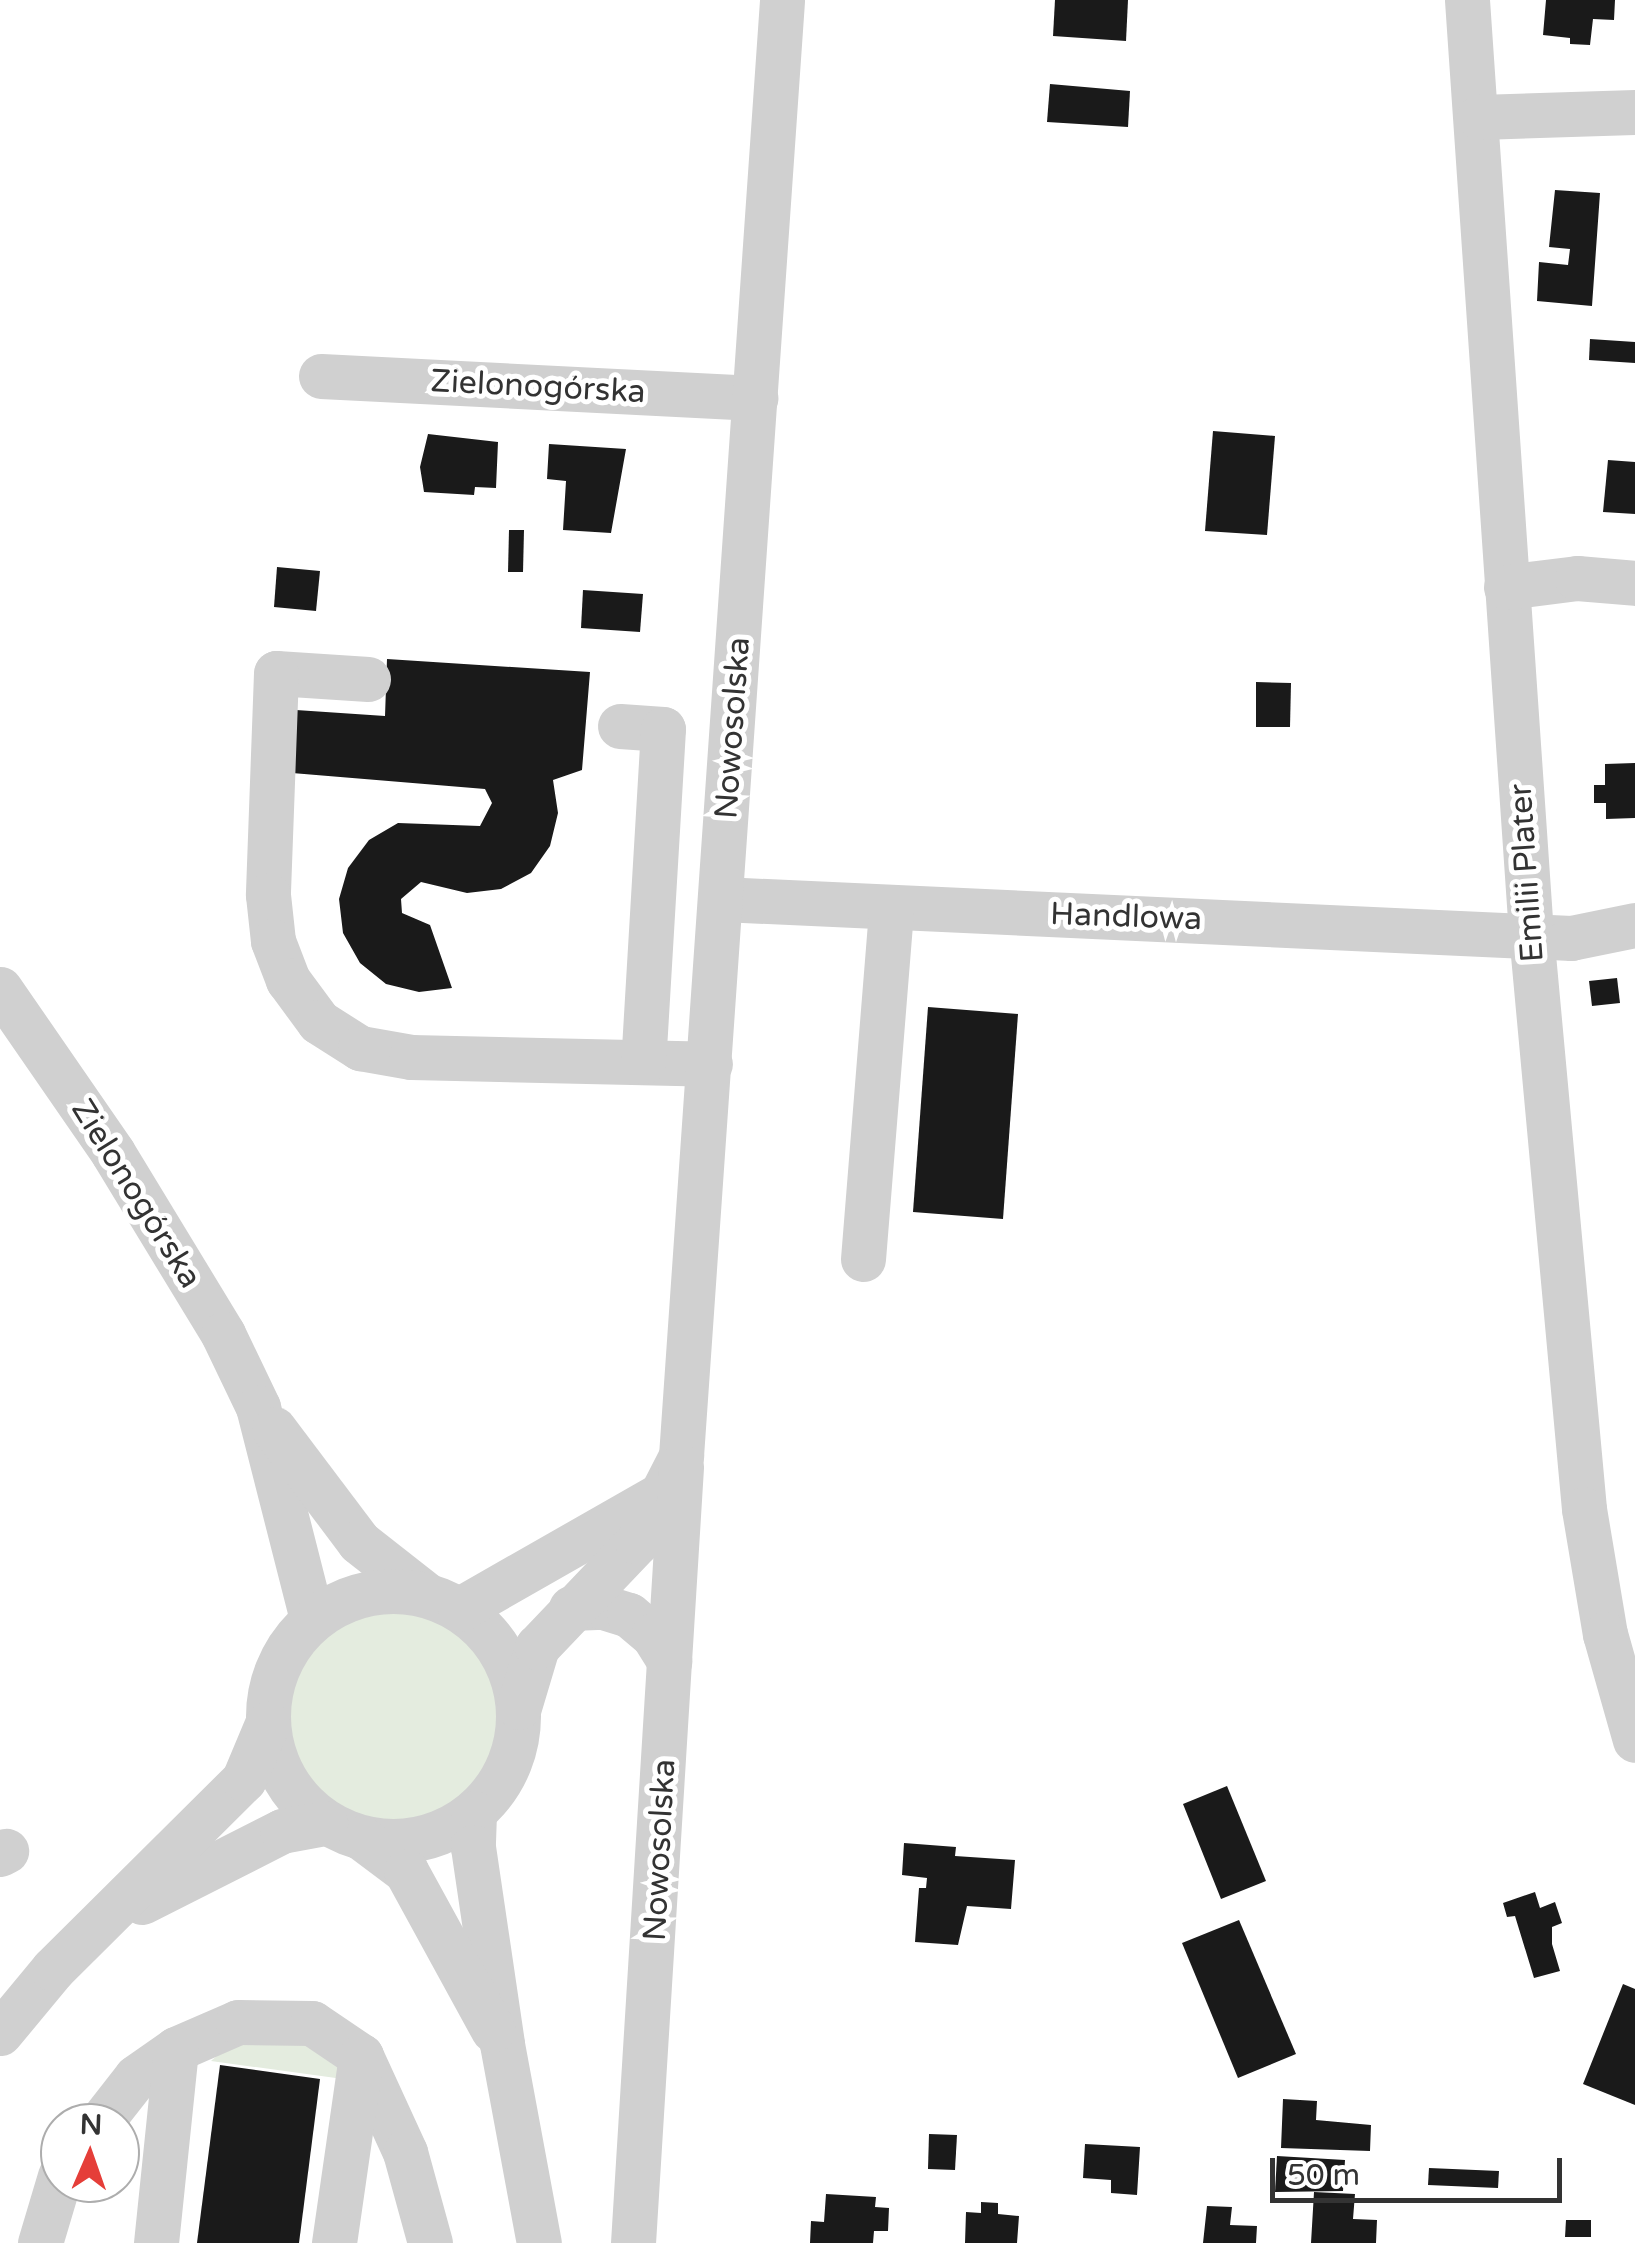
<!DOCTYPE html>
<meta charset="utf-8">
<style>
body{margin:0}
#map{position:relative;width:1635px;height:2243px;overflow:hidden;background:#fff;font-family:"Varela Round",sans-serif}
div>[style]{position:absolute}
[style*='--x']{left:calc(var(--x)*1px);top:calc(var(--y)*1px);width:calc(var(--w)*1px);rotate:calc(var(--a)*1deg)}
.green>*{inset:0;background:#e4ecdf}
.round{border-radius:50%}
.building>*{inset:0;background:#1a1a1a}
.minor>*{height:45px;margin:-22.5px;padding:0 22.5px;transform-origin:22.5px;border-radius:22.5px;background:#d0d0d0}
.minor>.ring{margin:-22.5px;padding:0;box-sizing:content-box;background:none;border:45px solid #d0d0d0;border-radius:50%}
span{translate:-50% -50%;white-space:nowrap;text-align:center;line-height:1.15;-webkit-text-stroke:10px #fff;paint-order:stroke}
.street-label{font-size:32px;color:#333}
.north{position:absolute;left:40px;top:2103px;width:100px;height:100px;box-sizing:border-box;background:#fff;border:2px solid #adadad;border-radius:50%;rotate:2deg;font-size:28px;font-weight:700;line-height:40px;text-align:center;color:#333}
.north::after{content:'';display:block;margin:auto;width:35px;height:45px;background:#e53e39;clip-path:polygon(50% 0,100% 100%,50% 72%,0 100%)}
.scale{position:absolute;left:1270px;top:2158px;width:292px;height:45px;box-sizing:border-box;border:5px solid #333;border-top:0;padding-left:12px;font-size:30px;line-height:35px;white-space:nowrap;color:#333;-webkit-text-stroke:8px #fff;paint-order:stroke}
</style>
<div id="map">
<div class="green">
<div class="round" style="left:288px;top:1611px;width:210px;height:210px"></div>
<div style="clip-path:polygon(292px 2031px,332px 2051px,343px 2079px,211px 2061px,243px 2033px)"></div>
</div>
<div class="building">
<div style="clip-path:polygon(1055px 0,1128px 0,1126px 41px,1053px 36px)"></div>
<div style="clip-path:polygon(1546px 0,1615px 0,1614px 20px,1593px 19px,1590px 45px,1570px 44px,1570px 38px,1543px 35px)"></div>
<div style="clip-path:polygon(1050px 84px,1130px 91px,1128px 127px,1047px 122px)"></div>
<div style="clip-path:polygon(1555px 190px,1600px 193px,1592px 306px,1537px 301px,1539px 262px,1568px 265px,1570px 249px,1549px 247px)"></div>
<div style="clip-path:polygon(1590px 339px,1635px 342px,1635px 363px,1589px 360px)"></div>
<div style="clip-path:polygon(1213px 431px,1275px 436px,1267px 535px,1205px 531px)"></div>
<div style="clip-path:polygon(428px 434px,498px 442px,496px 488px,475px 487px,474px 495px,424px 492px,420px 467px)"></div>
<div style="clip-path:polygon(549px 444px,626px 449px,611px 533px,563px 530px,566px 481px,547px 479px)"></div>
<div style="clip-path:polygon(1608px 460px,1635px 462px,1635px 514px,1603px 512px)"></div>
<div style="clip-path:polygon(509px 530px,524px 530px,523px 572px,508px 572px)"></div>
<div style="clip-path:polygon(277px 567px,320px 571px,316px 611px,274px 607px)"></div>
<div style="clip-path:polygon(583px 590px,643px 594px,640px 632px,581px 628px)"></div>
<div style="clip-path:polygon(387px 659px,590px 672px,582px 770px,553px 780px,558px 813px,550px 846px,531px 873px,501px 889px,467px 893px,421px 882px,401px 899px,402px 913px,430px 925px,452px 988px,419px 992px,386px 984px,360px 963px,343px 933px,339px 899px,348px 868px,369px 840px,398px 823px,480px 826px,492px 803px,485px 789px,292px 773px,296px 710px,385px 716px)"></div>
<div style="clip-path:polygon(1256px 682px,1291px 683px,1290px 727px,1256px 727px)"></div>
<div style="clip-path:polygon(1635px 763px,1635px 818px,1606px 819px,1606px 803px,1594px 803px,1594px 785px,1605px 785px,1605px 764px)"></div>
<div style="clip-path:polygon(1617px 978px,1620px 1003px,1592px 1006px,1589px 981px)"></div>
<div style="clip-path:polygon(928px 1007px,1018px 1014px,1003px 1219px,913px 1212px)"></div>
<div style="clip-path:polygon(1227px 1786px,1266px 1881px,1221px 1899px,1183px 1804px)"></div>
<div style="clip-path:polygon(904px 1843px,956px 1847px,955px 1856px,1015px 1860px,1011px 1909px,967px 1906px,958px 1945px,915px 1942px,919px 1888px,926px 1888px,927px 1878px,902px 1875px)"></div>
<div style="clip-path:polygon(1535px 1892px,1540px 1908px,1555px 1902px,1562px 1923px,1552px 1927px,1552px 1944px,1560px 1971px,1534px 1978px,1515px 1916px,1507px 1917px,1503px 1903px)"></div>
<div style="clip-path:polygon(1239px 1920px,1296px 2054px,1238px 2078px,1182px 1943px)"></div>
<div style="clip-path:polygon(1623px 1984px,1635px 1989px,1635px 2105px,1583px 2084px)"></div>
<div style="clip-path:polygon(220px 2065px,320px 2079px,299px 2243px,197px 2243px)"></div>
<div style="clip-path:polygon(1283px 2099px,1317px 2101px,1316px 2120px,1371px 2125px,1370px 2151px,1281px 2148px)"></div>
<div style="clip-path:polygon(929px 2134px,957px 2135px,955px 2170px,928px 2169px)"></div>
<div style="clip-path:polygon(1085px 2144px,1140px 2147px,1137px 2195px,1111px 2193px,1111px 2180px,1083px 2178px)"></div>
<div style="clip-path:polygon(1277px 2156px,1345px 2160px,1343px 2191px,1275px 2192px)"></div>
<div style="clip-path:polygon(1429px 2168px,1499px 2171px,1498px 2188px,1428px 2185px)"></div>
<div style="clip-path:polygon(1314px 2192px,1355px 2194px,1353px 2219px,1377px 2220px,1376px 2243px,1311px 2243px)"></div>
<div style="clip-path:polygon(826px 2194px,876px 2197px,875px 2207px,889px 2208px,888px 2231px,874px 2231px,873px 2243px,810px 2243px,811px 2221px,824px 2222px)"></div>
<div style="clip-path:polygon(981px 2202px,998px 2203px,998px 2214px,1019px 2216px,1017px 2243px,965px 2243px,966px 2212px,981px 2213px)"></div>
<div style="clip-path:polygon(1207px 2206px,1232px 2207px,1230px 2225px,1257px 2226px,1256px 2243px,1203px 2243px)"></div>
<div style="clip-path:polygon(1566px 2220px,1591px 2220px,1591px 2237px,1565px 2237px)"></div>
</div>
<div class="minor">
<div style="--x:1467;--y:0;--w:935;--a:86.08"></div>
<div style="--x:1531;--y:933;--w:578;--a:84.74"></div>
<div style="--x:1584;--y:1509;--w:127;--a:80.5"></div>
<div style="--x:1605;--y:1634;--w:110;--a:74.2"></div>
<div style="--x:1479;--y:117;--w:156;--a:-1.8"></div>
<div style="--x:321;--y:376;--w:435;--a:2.9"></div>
<div style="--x:1506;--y:587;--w:72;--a:-7.2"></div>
<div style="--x:1577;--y:578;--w:58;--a:4.9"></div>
<div style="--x:368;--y:679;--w:92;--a:-176.3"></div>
<div style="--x:276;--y:673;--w:222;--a:92.1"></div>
<div style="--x:268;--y:895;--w:46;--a:83.8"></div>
<div style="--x:273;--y:941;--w:42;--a:69"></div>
<div style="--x:288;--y:980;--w:52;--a:53.6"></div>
<div style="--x:319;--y:1022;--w:49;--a:32.4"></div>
<div style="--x:360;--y:1048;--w:52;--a:10"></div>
<div style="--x:411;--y:1057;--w:299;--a:1.3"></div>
<div style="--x:620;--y:726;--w:43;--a:4"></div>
<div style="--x:663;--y:729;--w:333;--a:93.4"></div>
<div style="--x:722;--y:899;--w:850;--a:2.63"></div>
<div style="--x:1571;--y:938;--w:65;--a:-11.5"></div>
<div style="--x:0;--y:989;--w:199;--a:55.4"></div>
<div style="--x:113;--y:1153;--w:212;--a:58.7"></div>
<div style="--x:223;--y:1334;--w:81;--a:64.4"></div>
<div style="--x:258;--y:1407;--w:219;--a:75.7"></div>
<div style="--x:863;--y:1259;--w:352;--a:-85.4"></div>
<div style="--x:274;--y:1429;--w:141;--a:53"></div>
<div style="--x:359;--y:1542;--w:83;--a:38.1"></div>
<div class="ring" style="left:268px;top:1591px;width:205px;height:205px"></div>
<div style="--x:571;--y:1608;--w:32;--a:-2"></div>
<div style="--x:603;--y:1607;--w:27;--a:17"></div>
<div style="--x:629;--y:1615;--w:31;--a:40"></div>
<div style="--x:653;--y:1635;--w:31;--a:58"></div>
<div style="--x:460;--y:1609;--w:228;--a:-29.7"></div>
<div style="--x:519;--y:1707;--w:63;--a:-73.3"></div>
<div style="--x:537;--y:1647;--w:145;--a:-46.4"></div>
<div style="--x:637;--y:1542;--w:97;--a:-62.9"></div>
<div style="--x:681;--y:1456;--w:1459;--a:-86.03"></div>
<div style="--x:474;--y:1813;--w:34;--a:92"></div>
<div style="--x:473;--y:1847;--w:199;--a:81.6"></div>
<div style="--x:502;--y:2044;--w:202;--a:79.5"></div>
<div style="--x:362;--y:1838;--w:55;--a:36.9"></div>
<div style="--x:406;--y:1871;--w:181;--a:61.3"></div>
<div style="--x:0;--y:1854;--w:7;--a:-27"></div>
<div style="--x:142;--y:1902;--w:157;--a:-26.9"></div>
<div style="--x:282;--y:1831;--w:44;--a:-10.5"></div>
<div style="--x:0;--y:2033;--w:83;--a:-50.4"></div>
<div style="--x:53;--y:1969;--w:269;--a:-44.8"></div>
<div style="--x:244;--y:1779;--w:60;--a:-67.3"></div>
<div style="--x:100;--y:2123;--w:58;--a:-52"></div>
<div style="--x:136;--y:2077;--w:49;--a:-35"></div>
<div style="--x:176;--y:2049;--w:68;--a:-23.5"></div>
<div style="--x:238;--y:2022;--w:74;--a:0.8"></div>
<div style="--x:312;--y:2023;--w:59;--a:34"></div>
<div style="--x:361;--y:2056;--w:106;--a:65.4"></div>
<div style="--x:405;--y:2152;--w:94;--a:74.6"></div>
<div style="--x:40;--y:2243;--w:70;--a:-73.4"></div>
<div style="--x:156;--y:2243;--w:195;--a:-84.1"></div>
<div style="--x:334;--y:2243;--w:189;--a:-81.8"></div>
<div style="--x:633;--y:2243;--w:778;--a:-86.46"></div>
</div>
<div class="street-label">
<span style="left:538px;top:387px;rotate:3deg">Zielonogórska</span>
<span style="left:733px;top:728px;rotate:-86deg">Nowosolska</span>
<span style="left:1527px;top:873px;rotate:-94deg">Emilii Plater</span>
<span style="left:1126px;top:917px;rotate:2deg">Handlowa</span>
<span style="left:136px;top:1194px;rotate:58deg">Zielonogórska</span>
<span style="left:660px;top:1850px;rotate:-87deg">Nowosolska</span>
</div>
<div class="north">N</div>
<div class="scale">50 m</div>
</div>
